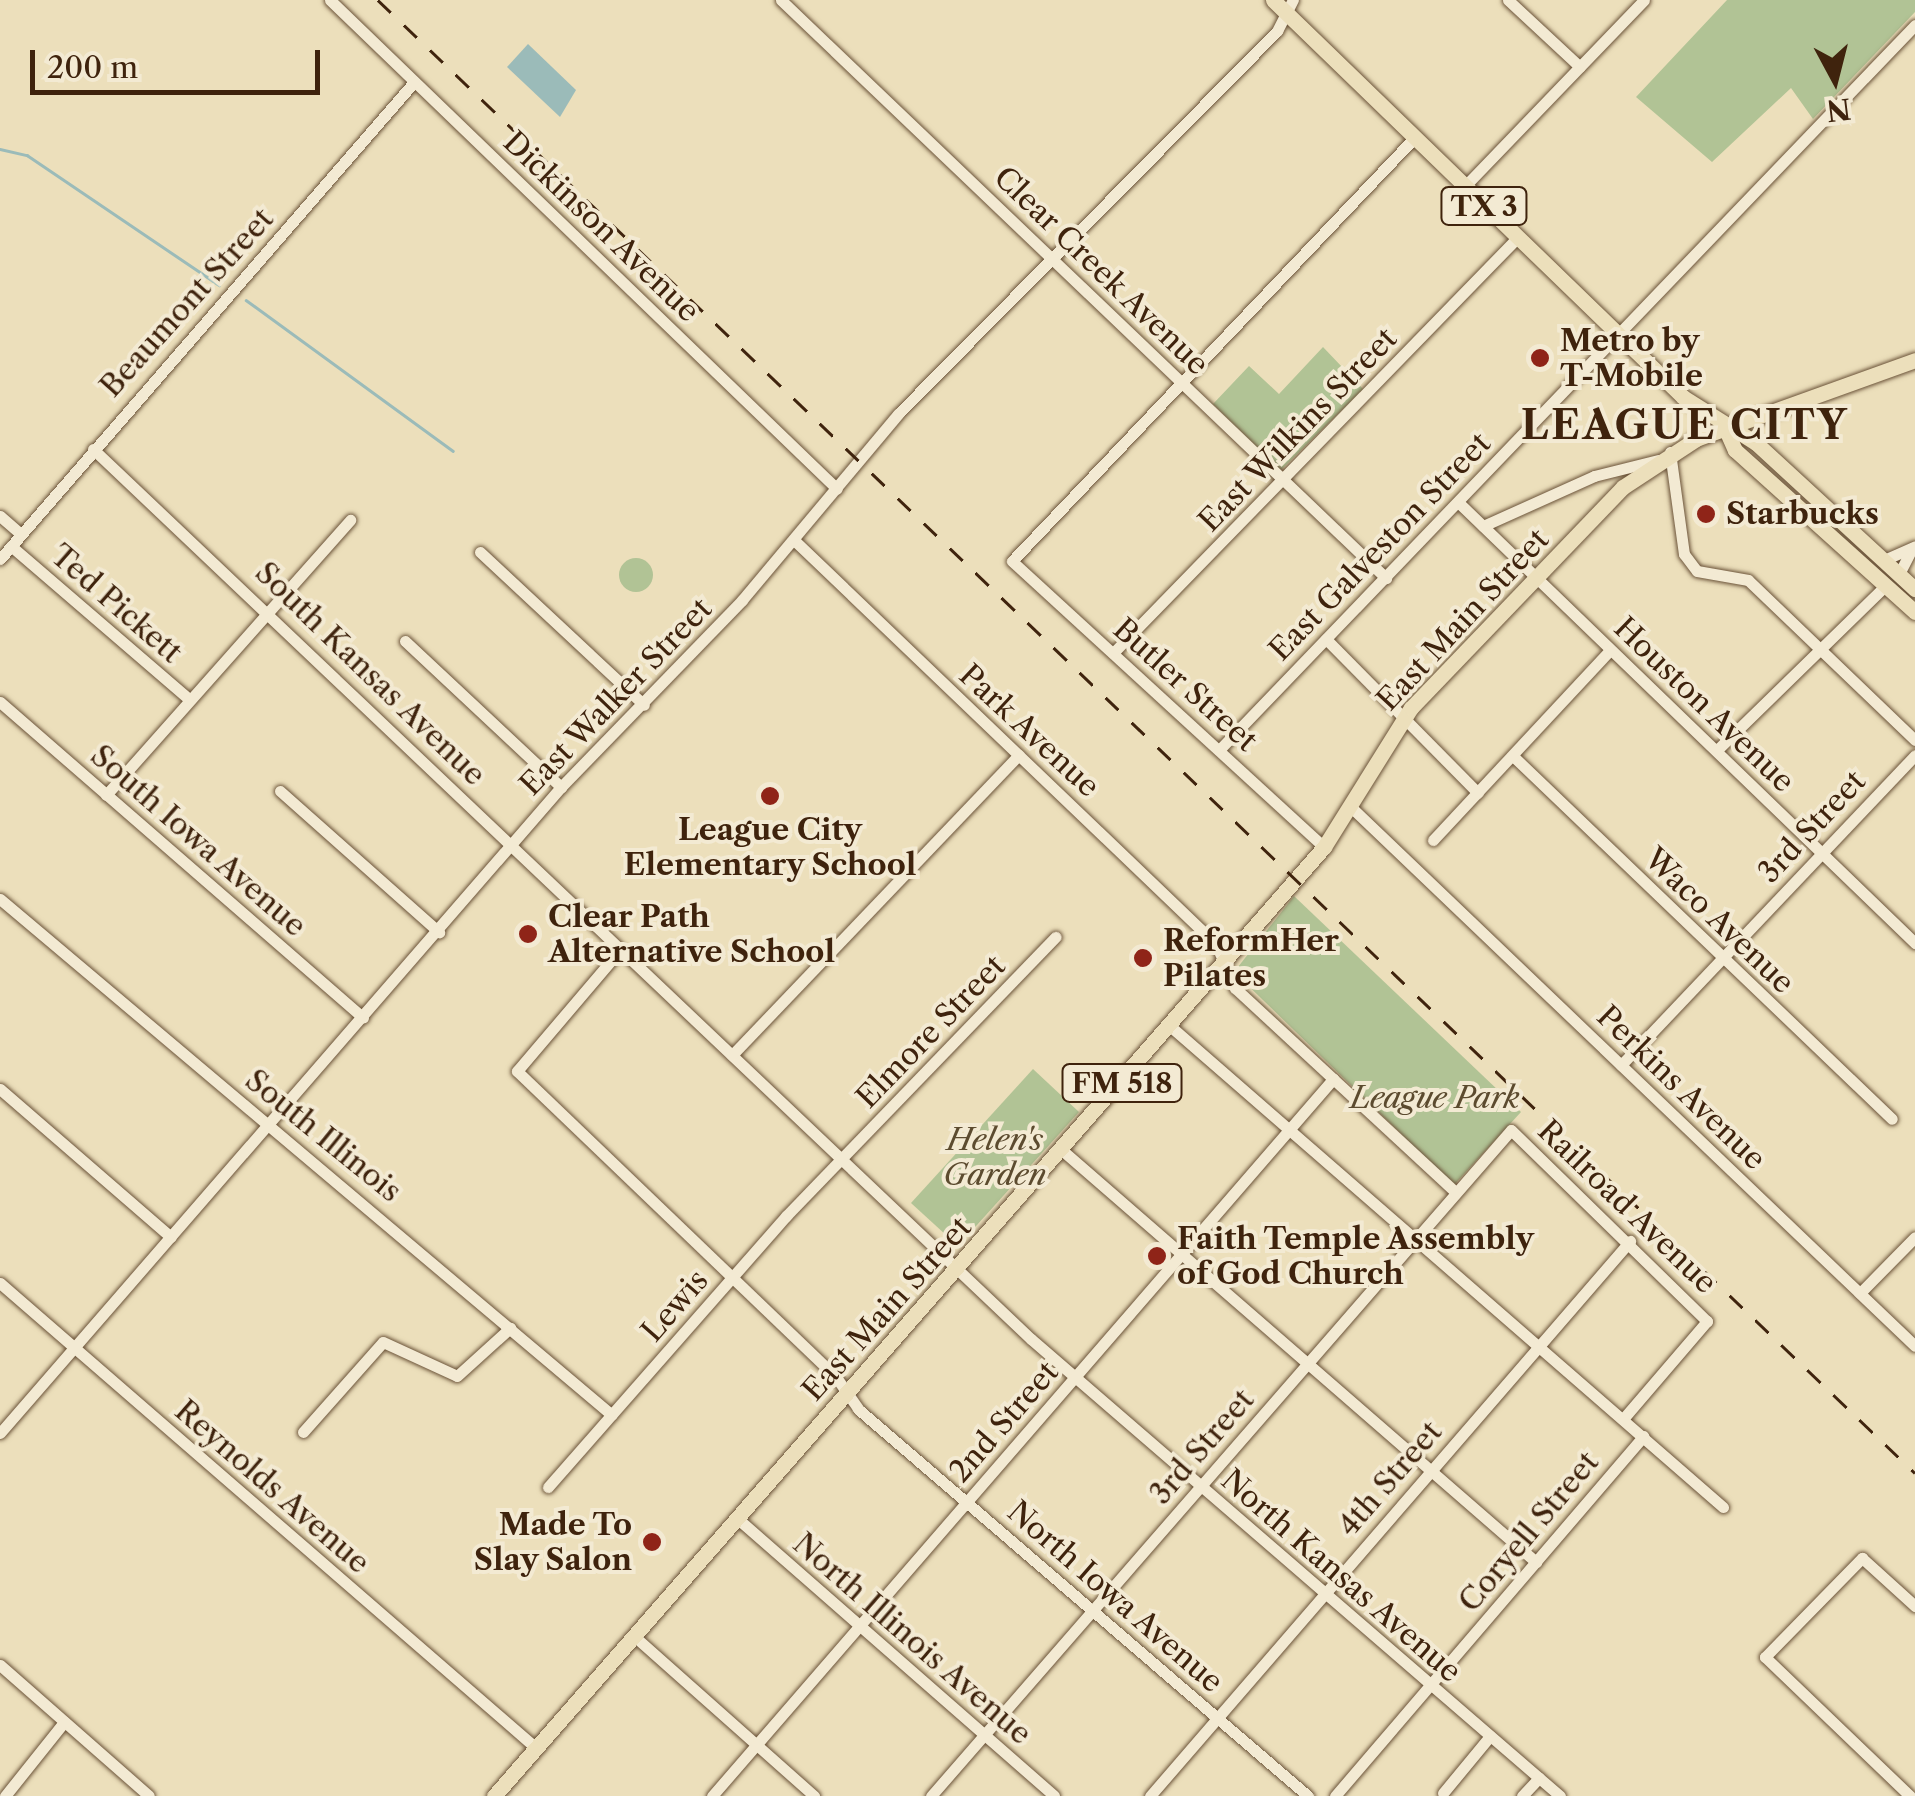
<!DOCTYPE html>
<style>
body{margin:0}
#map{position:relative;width:1915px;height:1796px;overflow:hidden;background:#ecdfbb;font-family:"Libre Caslon Text",serif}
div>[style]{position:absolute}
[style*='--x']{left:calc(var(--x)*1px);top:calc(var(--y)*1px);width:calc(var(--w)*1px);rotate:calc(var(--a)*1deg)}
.green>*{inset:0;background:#b1c395}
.round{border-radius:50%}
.water>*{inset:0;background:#9bbbb9}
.stream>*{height:2.5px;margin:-1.25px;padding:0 1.25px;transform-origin:1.25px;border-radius:1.25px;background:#9bbbb9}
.roads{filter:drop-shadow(0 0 2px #6a5238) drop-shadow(0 0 2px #6a5238)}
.minor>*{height:11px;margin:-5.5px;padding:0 5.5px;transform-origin:5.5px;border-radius:5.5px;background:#f3ead3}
.major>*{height:15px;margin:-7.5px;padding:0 7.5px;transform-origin:7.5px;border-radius:7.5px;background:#ecdfbb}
.rail>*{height:2.5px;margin-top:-1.25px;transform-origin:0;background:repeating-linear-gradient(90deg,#3f230d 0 18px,transparent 0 36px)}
.dots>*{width:28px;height:28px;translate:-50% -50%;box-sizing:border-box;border:5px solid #f3ead3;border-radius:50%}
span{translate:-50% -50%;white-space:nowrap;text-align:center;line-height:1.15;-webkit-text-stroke:8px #f3ead3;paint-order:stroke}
.shield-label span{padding:2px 8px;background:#f3ead3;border:2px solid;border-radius:8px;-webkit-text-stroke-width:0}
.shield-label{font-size:28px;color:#3f230d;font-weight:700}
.street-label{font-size:30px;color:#3f230d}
.poi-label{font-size:30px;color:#3f230d;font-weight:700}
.left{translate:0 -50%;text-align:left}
.right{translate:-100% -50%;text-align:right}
.park-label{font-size:30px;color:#5c4b2f;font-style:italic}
.district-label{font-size:40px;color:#3f230d;font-weight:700;letter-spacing:2.5px}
.north{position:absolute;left:1785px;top:30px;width:100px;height:100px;-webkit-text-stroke:8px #f3ead3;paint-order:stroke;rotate:173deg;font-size:28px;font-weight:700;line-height:40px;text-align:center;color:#3f230d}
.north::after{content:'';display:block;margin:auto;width:35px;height:45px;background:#3f230d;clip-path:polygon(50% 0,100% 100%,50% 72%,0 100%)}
.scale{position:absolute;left:30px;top:50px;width:290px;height:45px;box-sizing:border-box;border:5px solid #3f230d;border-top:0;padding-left:12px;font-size:30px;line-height:35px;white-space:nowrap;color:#3f230d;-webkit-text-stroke:8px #f3ead3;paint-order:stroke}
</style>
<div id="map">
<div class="green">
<div style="clip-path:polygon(1727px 0,1915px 0,1915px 12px,1813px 119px,1791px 88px,1712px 162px,1636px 97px)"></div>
<div style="clip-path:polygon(1323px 347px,1363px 389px,1281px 470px,1213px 404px,1249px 366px,1279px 394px)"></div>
<div class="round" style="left:619px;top:558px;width:34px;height:34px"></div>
<div style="clip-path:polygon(1294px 896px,1521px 1112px,1454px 1185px,1234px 972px)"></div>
<div style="clip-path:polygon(1033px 1069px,1079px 1112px,958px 1246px,911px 1203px)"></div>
</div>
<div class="water">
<div style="clip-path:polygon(528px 44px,576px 90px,560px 117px,507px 67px)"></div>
</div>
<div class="stream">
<div style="--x:0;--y:149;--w:28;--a:13"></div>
<div style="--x:27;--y:155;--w:232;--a:34.1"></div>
<div style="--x:246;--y:300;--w:256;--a:36.1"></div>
</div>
<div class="roads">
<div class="minor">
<div style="--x:330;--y:0;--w:704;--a:43.96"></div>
<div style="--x:781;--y:0;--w:837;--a:43.69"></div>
<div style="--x:1508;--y:0;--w:98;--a:42.9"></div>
<div style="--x:1465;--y:186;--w:258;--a:-46.1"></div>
<div style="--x:93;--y:449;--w:1293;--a:43.5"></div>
<div style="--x:1031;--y:1339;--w:699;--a:40.82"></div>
<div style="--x:1670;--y:452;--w:103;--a:82.2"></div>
<div style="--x:1684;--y:554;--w:21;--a:53"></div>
<div style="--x:1697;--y:571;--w:52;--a:10"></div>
<div style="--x:1748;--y:580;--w:231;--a:43.8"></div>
<div style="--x:1459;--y:503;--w:634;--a:43.98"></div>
<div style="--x:0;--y:516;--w:28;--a:41"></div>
<div style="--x:1483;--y:526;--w:122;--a:-24.2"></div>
<div style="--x:1594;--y:476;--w:66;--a:-14"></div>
<div style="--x:795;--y:541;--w:583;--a:43.75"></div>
<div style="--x:1216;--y:944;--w:48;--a:66.6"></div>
<div style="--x:1235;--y:988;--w:300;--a:42.8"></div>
<div style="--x:11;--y:546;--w:235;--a:40.7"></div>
<div style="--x:480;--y:552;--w:224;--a:43"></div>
<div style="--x:0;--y:559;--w:632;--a:-49.04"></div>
<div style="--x:1884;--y:560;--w:34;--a:-24"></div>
<div style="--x:1899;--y:574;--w:29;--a:-63"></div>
<div style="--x:1326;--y:639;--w:216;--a:45.4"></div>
<div style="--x:405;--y:641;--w:214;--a:43.1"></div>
<div style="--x:1113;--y:653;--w:578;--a:-45.77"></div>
<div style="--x:0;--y:702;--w:481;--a:41"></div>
<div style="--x:1718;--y:749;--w:235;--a:-44.3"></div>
<div style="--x:1219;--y:750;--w:1005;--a:-46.17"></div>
<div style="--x:1514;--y:757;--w:523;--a:43.76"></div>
<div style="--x:280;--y:791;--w:213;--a:41.6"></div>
<div style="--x:106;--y:795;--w:368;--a:-48.4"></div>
<div style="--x:1353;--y:809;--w:777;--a:43.7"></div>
<div style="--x:1433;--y:840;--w:260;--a:-47"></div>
<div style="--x:1324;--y:847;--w:423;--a:-137.5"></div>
<div style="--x:1012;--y:561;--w:585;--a:-46.45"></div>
<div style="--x:0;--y:899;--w:800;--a:40.14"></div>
<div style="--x:620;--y:950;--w:159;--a:130.4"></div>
<div style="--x:517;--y:1071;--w:442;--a:43.8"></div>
<div style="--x:836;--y:1377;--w:39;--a:55"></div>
<div style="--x:858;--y:1409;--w:594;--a:40.7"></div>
<div style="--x:1170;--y:1026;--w:733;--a:41.02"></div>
<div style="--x:732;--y:1055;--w:415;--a:-46.3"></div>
<div style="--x:1621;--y:1065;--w:427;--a:-46.5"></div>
<div style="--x:0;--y:1089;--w:226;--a:40.9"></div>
<div style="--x:1063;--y:1151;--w:627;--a:40.99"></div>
<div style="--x:0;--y:1283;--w:710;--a:40.94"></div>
<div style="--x:1860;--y:1293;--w:78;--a:-45.5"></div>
<div style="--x:303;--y:1432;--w:120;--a:-48.4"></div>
<div style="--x:383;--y:1342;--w:81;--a:24.7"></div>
<div style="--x:457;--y:1376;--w:72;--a:-42.2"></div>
<div style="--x:0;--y:1433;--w:856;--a:-49.03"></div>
<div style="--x:561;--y:787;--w:260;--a:-45.9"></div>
<div style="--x:742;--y:600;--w:243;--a:-50"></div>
<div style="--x:898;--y:414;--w:539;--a:-45.3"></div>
<div style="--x:1277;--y:31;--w:35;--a:-63"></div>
<div style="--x:548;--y:1487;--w:361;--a:-48.7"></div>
<div style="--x:786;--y:1216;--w:388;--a:-46"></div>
<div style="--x:738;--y:1519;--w:420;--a:41.2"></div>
<div style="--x:634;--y:1636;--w:241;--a:41.6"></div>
<div style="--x:0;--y:1665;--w:198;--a:41.3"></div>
<div style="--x:1443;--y:1793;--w:74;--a:-50.5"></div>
<div style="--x:5;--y:1796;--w:95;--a:-51.4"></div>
<div style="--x:712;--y:1796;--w:949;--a:-49.1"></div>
<div style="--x:931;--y:1796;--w:883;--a:-48.95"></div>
<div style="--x:1511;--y:1130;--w:274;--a:44.3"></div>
<div style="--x:1707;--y:1321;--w:128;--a:130.6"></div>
<div style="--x:1150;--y:1796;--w:734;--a:-49.14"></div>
<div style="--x:1335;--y:1796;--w:474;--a:-49.4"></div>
<div style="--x:1522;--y:1796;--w:25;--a:-47"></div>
<div style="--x:1910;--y:1796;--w:201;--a:-136.2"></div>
<div style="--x:1765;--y:1657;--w:139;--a:-45.6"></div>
<div style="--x:1862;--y:1558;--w:72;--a:42.2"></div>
</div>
<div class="major">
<div style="--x:1273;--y:0;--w:571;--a:44.08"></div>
<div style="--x:1683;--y:397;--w:86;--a:32.2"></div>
<div style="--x:1756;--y:443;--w:216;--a:42.6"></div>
<div style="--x:1726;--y:430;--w:22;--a:66"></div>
<div style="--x:1735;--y:450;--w:242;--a:42"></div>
<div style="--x:494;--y:1796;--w:1261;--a:-48.83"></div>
<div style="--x:1324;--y:847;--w:164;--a:-58"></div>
<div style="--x:1411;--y:708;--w:306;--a:-46.2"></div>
<div style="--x:1623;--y:487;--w:87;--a:-33.3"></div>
<div style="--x:1696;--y:439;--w:233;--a:-19.8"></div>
</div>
</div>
<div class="rail">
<div style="--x:378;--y:0;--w:2129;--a:43.78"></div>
</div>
<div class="dots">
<div style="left:1540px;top:358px;background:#8f2418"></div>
<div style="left:1706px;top:514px;background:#8f2418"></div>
<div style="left:770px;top:796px;background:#8f2418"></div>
<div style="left:528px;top:934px;background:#8f2418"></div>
<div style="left:1143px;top:958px;background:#8f2418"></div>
<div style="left:1157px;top:1256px;background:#8f2418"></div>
<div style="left:652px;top:1542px;background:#8f2418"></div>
</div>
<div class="shield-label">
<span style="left:1484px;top:206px">TX 3</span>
<span style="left:1122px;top:1083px">FM 518</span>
</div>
<div class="street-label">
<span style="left:601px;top:227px;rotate:44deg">Dickinson Avenue</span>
<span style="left:1101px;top:271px;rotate:44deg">Clear Creek Avenue</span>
<span style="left:187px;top:303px;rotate:-48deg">Beaumont Street</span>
<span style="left:1298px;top:430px;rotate:-46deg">East Wilkins Street</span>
<span style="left:1380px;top:547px;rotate:-46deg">East Galveston Street</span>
<span style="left:116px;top:604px;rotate:41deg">Ted Pickett</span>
<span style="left:1463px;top:620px;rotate:-47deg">East Main Street</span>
<span style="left:370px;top:674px;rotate:44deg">South Kansas Avenue</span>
<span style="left:1185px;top:685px;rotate:42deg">Butler Street</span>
<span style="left:616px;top:697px;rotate:-46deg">East Walker Street</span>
<span style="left:1704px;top:705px;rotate:44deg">Houston Avenue</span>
<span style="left:1029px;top:731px;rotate:43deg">Park Avenue</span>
<span style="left:1812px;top:827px;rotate:-47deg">3rd Street</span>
<span style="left:198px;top:841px;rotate:41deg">South Iowa Avenue</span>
<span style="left:1719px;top:921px;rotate:44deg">Waco Avenue</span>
<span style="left:931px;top:1032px;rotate:-46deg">Elmore Street</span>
<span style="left:1681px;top:1088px;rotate:44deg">Perkins Avenue</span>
<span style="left:323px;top:1136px;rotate:39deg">South Illinois</span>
<span style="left:1627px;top:1207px;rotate:44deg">Railroad Avenue</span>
<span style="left:675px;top:1306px;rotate:-49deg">Lewis</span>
<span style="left:887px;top:1309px;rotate:-48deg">East Main Street</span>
<span style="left:1004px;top:1422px;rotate:-49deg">2nd Street</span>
<span style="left:1202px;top:1447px;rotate:-49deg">3rd Street</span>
<span style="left:1390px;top:1479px;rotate:-49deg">4th Street</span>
<span style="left:272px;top:1487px;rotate:41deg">Reynolds Avenue</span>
<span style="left:1529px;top:1532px;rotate:-50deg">Coryell Street</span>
<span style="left:1341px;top:1576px;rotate:41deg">North Kansas Avenue</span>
<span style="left:1115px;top:1597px;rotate:41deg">North Iowa Avenue</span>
<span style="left:912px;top:1639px;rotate:41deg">North Illinois Avenue</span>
</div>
<div class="poi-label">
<span class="left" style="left:1560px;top:358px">Metro by<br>T-Mobile</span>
<span class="left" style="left:1726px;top:514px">Starbucks</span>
<span style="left:770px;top:847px">League City<br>Elementary School</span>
<span class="left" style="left:548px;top:934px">Clear Path<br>Alternative School</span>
<span class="left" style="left:1163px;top:958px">ReformHer<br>Pilates</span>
<span class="left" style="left:1177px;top:1256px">Faith Temple Assembly<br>of God Church</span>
<span class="right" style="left:632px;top:1542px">Made To<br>Slay Salon</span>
</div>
<div class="park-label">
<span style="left:1435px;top:1098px">League Park</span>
<span style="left:995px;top:1157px">Helen's<br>Garden</span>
</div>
<div class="district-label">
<span style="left:1685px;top:425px">LEAGUE CITY</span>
</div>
<div class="north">N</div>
<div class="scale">200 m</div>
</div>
